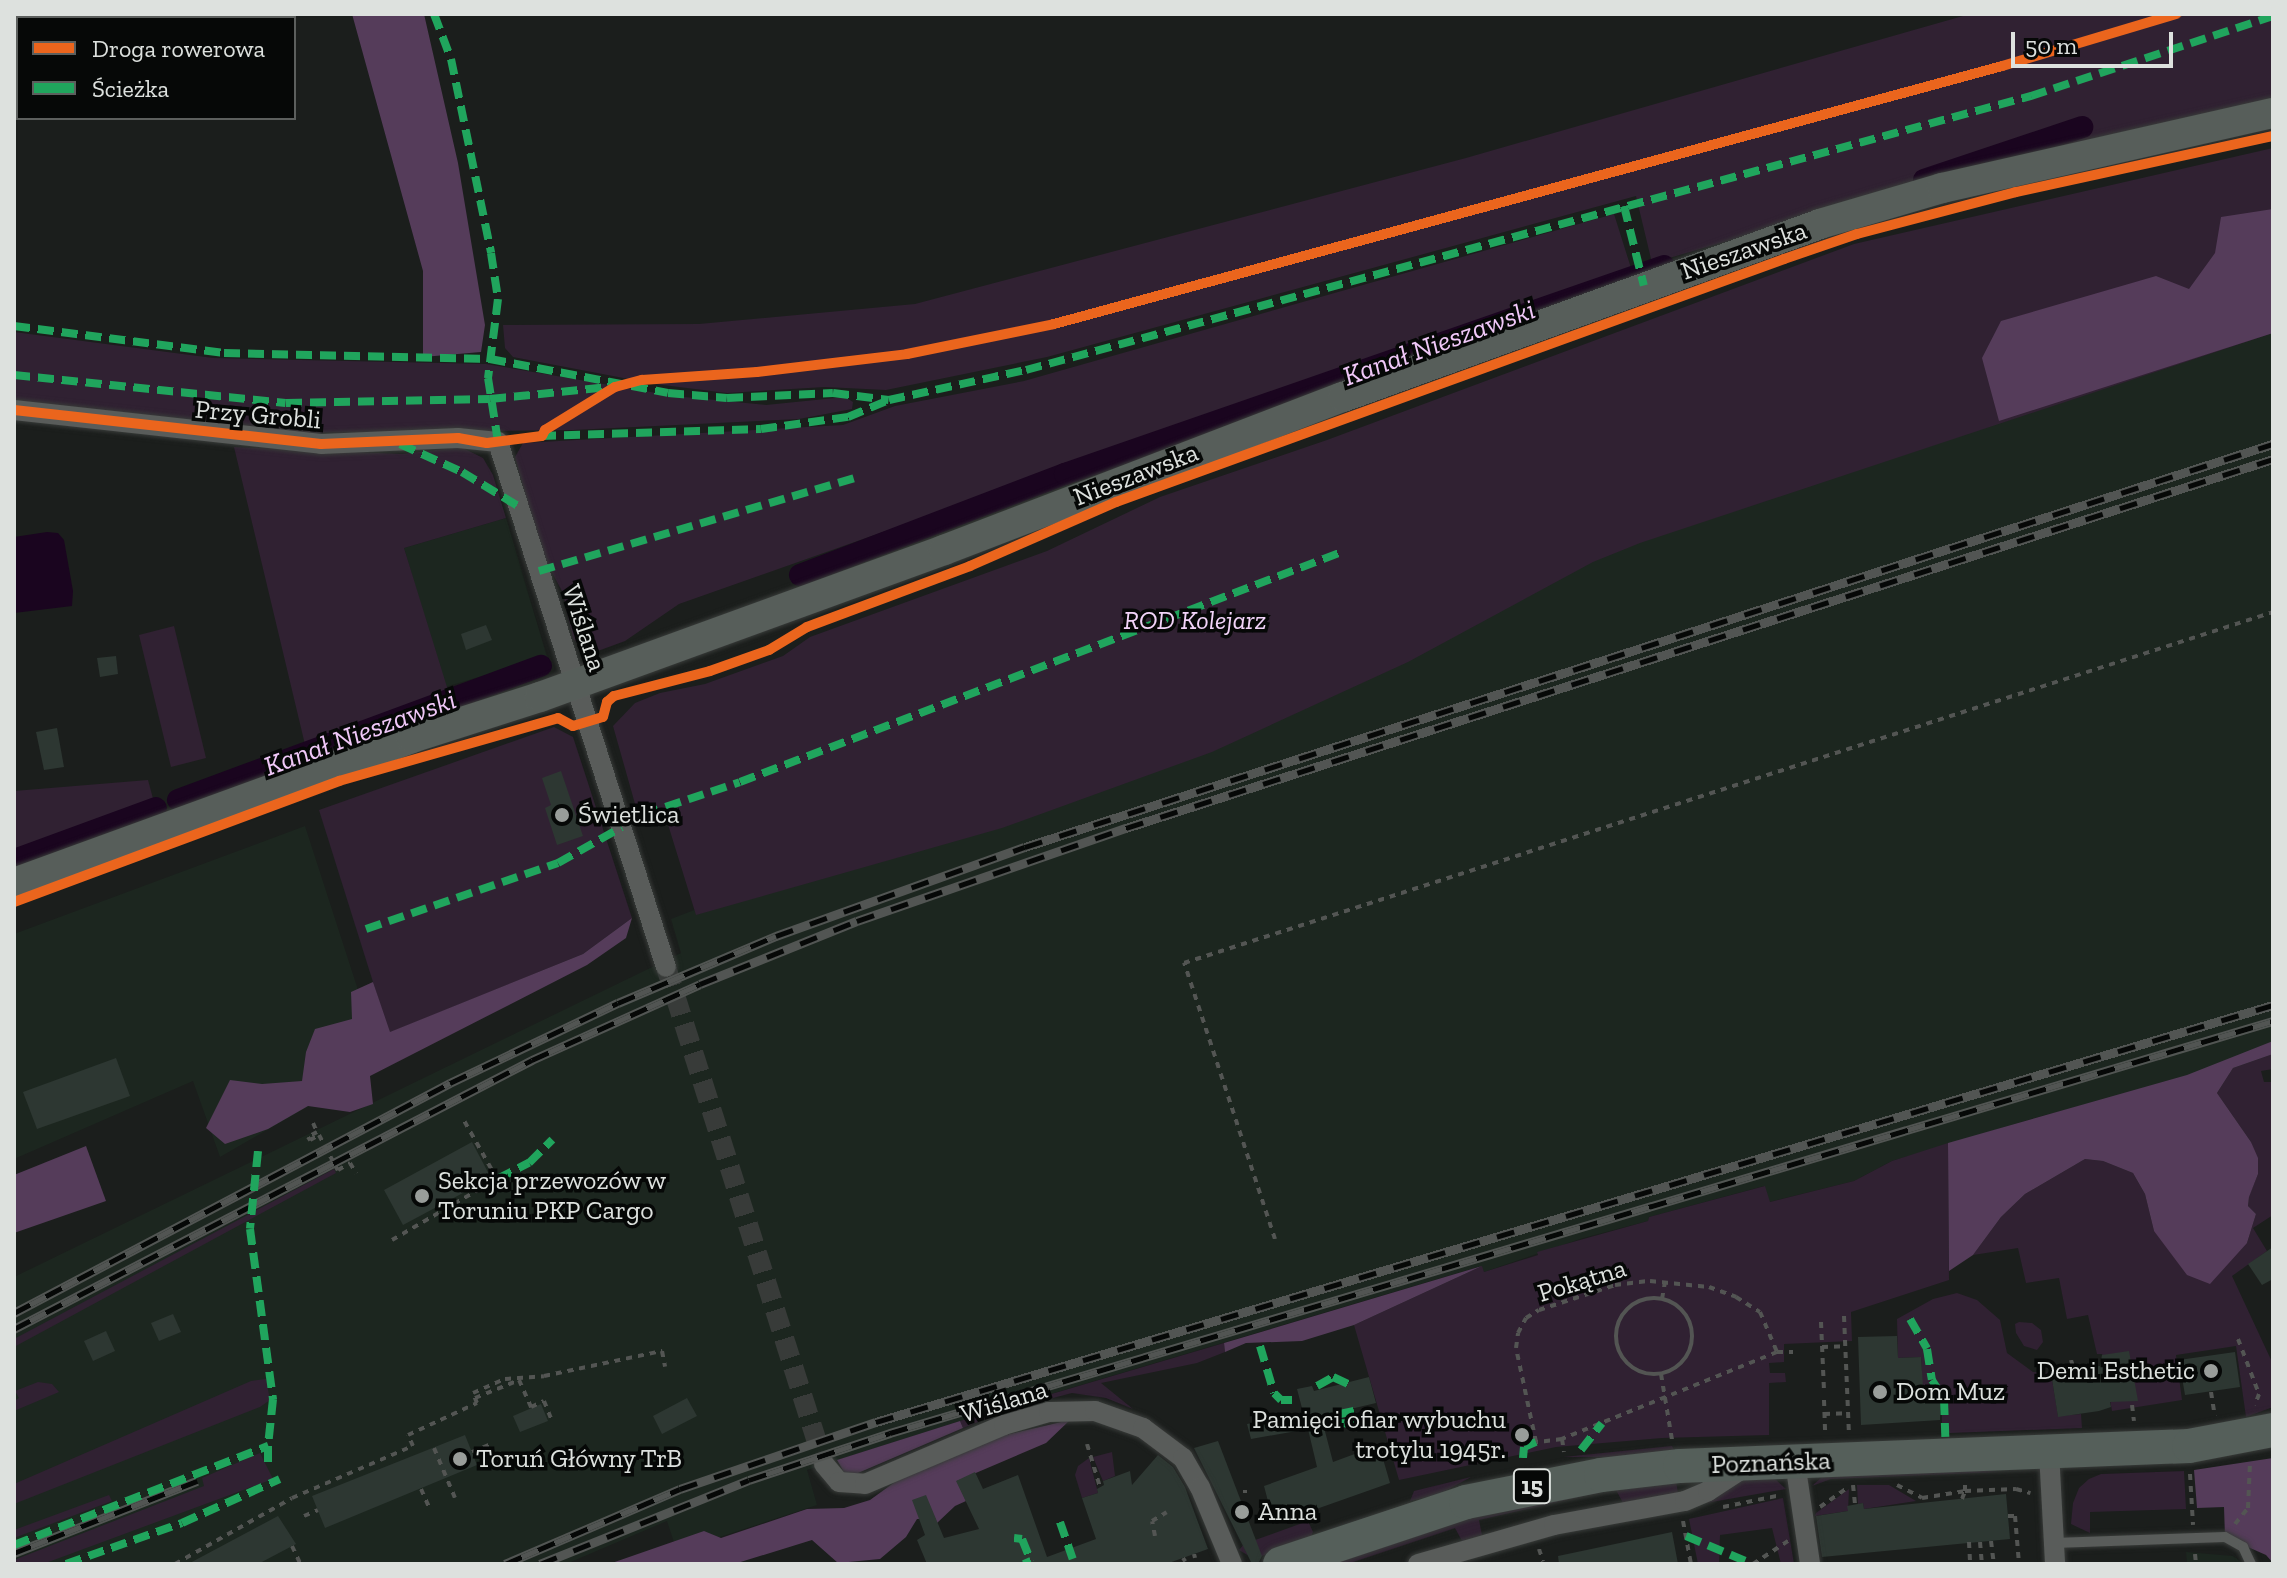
<!DOCTYPE html>
<meta charset="utf-8">
<style>
body{margin:0}
#map{position:relative;width:2287px;height:1578px;overflow:hidden;background:#1b1e1c;font-family:"Zilla Slab",serif}
div>[style]{position:absolute}
[style*='--x']{left:calc(var(--x)*1px);top:calc(var(--y)*1px);width:calc(var(--w)*1px);rotate:calc(var(--a)*1deg)}
.built>*{inset:0;background:#1c261f}
.green>*{inset:0;background:#302132}
.forest>*{inset:0;background:#553c5a}
.water>*{inset:0;background:#1a051f}
.canal>*{height:22px;margin:-11px;padding:0 11px;transform-origin:11px;border-radius:11px;background:#1a051f}
.building>*{inset:0;background:#2d3732}
.street-tunnel>*{height:20px;margin-top:-10px;transform-origin:0;background:repeating-linear-gradient(90deg,#383b39 0 20px,transparent 0 30px)}
.path>*{height:4px;margin-top:-2px;transform-origin:0;background:repeating-linear-gradient(90deg,#535553 0 6px,transparent 0 12px)}
.path>.ring{margin:-2px;padding:0;box-sizing:content-box;background:none;border:4px solid #535553;border-radius:50%}
.roads{filter:drop-shadow(0 0 2px #383b39) drop-shadow(0 0 2px #383b39)}
.lane>*{height:10px;margin:-5px;padding:0 5px;transform-origin:5px;border-radius:5px;background:#595c5a}
.street>*{height:20px;margin:-10px;padding:0 10px;transform-origin:10px;border-radius:10px;background:#595c5a}
.secondary>*{height:30px;margin:-15px;padding:0 15px;transform-origin:15px;border-radius:15px;background:#575e5a}
.primary>*{height:34px;margin:-17px;padding:0 17px;transform-origin:17px;border-radius:17px;background:#555f5a}
.rail>*{height:9px;margin-top:-4.5px;transform-origin:0;background:repeating-linear-gradient(90deg,#060807 0 18px,#525553 0 36px);box-sizing:border-box;border-block:2px solid #525553}
.quiet>*{height:8px;margin-top:-4px;transform-origin:0;background:repeating-linear-gradient(90deg,#20a55d 0 16px,transparent 0 24px)}
.cycleway>*{height:10px;margin:-5px;padding:0 5px;transform-origin:5px;border-radius:5px;background:#eb651d}
.dots>*{width:22px;height:22px;translate:-50% -50%;box-sizing:border-box;border:4px solid #060807;border-radius:50%}
span{translate:-50% -50%;white-space:nowrap;text-align:center;line-height:1.15;-webkit-text-stroke:7px #060807;paint-order:stroke}
.shield-label span{padding:2px 6px;background:#060807;border:2px solid;border-radius:6px;-webkit-text-stroke-width:0}
.shield-label{font-size:24px;color:#dde1de;font-weight:700}
.street-label{font-size:26px;color:#dde1de}
.park-label{font-size:26px;color:#f2d4f9;font-style:italic}
.poi-label{font-size:26px;color:#dde1de}
.left{translate:0 -50%;text-align:left}
.right{translate:-100% -50%;text-align:right}
.water-label{font-size:28px;color:#f0c8f8;font-style:italic}
.frame{position:absolute;inset:0;border:16px solid #dde1de;pointer-events:none}
.legend{position:absolute;left:16px;top:16px;width:280px;height:104px;box-sizing:border-box;background:#060807;border:2px solid #5c5f5d;margin:0;padding:10px 14px;list-style:none;font-size:24px;color:#dde1de}
.legend li{display:flex;align-items:center;gap:16px;height:40px}
.legend b{width:40px;border:2px solid #5c5f5d}
.scale{position:absolute;left:2011px;top:32px;width:162px;height:36px;box-sizing:border-box;border:4px solid #dde1de;border-top:0;padding-left:10px;font-size:24px;line-height:28px;white-space:nowrap;color:#dde1de;-webkit-text-stroke:6px #060807;paint-order:stroke}
</style>
<div id="map">
<div class="built">
<div style="clip-path:polygon(2273px 152px,2273px 1069px,2213px 1076px,2045px 1115px,1892px 1161px,1854px 1181px,1769px 1202px,1764px 1186px,1649px 1217px,1648px 1221px,1583px 1238px,1484px 1272px,1481px 1266px,960px 1421px,807px 1470px,817px 1505px,677px 1551px,667px 1521px,566px 1564px,14px 1564px,14px 1277px,681px 953px,671px 919px,962px 806px)"></div>
<div style="clip-path:polygon(506px 518px,547px 657px,445px 687px,404px 548px)"></div>
<div style="clip-path:polygon(305px 826px,382px 1064px,220px 1157px,193px 1081px,14px 1159px,14px 934px)"></div>
<div style="clip-path:polygon(2186px 1552px,2233px 1556px,2244px 1564px,2187px 1564px)"></div>
</div>
<div class="green">
<div style="clip-path:polygon(1970px 14px,2273px 14px,2273px 101px,2010px 159px,1652px 263px,1636px 196px,1047px 357px,886px 390px,825px 387px,727px 393px,655px 384px,513px 357px,505px 348px,503px 325px,699px 324px,915px 304px,1466px 158px)"></div>
<div style="clip-path:polygon(2273px 148px,2273px 333px,1640px 543px,1593px 562px,1408px 662px,1212px 752px,1002px 828px,696px 915px,666px 818px,641px 825px,613px 726px,635px 703px,660px 693px,705px 684px,783px 656px,810px 637px,1047px 551px,1160px 497px,1327px 440px,1854px 244px)"></div>
<div style="clip-path:polygon(1614px 214px,1631px 268px,679px 604px,625px 641px,595px 652px,588px 652px,573px 639px,563px 593px,541px 552px,515px 457px,523px 443px,843px 425px,895px 406px,1024px 381px)"></div>
<div style="clip-path:polygon(14px 332px,213px 358px,486px 364px,674px 396px,766px 405px,845px 397px,853px 402px,852px 409px,799px 419px,573px 430px,303px 433px,14px 403px)"></div>
<div style="clip-path:polygon(234px 447px,402px 454px,461px 447px,483px 458px,493px 475px,506px 518px,404px 548px,451px 700px,307px 753px)"></div>
<div style="clip-path:polygon(174px 626px,206px 758px,171px 767px,139px 635px)"></div>
<div style="clip-path:polygon(554px 727px,573px 737px,632px 918px,583px 954px,389px 1033px,319px 810px)"></div>
<div style="clip-path:polygon(148px 780px,158px 817px,14px 872px,14px 791px)"></div>
<div style="clip-path:polygon(2273px 1054px,2273px 1069px,2261px 1071px,2264px 1082px,2273px 1082px,2273px 1215px,2253px 1228px,2267px 1251px,2232px 1276px,2273px 1364px,2273px 1407px,2246px 1417px,2236px 1346px,2176px 1355px,2182px 1400px,2112px 1411px,2102px 1354px,2097px 1354px,2088px 1315px,2067px 1319px,2059px 1278px,2026px 1283px,2018px 1248px,1973px 1255px,2001px 1217px,2025px 1194px,2085px 1159px,2103px 1161px,2133px 1173px,2145px 1194px,2154px 1231px,2247px 1243px,2256px 1214px,2248px 1206px,2249px 1196px,2258px 1174px,2251px 1142px,2217px 1093px,2233px 1068px)"></div>
<div style="clip-path:polygon(1948px 1143px,1949px 1280px,1851px 1312px,1852px 1341px,1784px 1344px,1784px 1362px,1769px 1363px,1770px 1373px,1785px 1373px,1786px 1382px,1769px 1383px,1769px 1435px,1662px 1438px,1556px 1447px,1399px 1480px,1354px 1325px,1482px 1266px,1484px 1272px,1538px 1255px,1537px 1252px,1648px 1221px,1649px 1217px,1765px 1186px,1770px 1202px,1854px 1181px,1892px 1161px)"></div>
<div style="clip-path:polygon(334px 1169px,336px 1173px,14px 1347px,14px 1339px)"></div>
<div style="clip-path:polygon(1957px 1293px,1977px 1300px,2000px 1320px,2007px 1353px,2033px 1372px,2051px 1373px,2058px 1416px,2081px 1414px,2082px 1428px,1950px 1433px,1942px 1430px,1942px 1402px,1900px 1402px,1922px 1373px,1921px 1357px,1898px 1358px,1897px 1319px,1933px 1299px)"></div>
<div style="clip-path:polygon(2019px 1322px,2032px 1323px,2041px 1330px,2043px 1342px,2037px 1350px,2024px 1346px,2016px 1333px,2015px 1324px)"></div>
<div style="clip-path:polygon(1224px 1343px,1225px 1352px,1197px 1363px,1101px 1383px,1133px 1409px,1106px 1398px,1072px 1393px,1007px 1410px,963px 1428px,960px 1421px)"></div>
<div style="clip-path:polygon(266px 1379px,270px 1400px,260px 1407px,14px 1504px,14px 1484px,251px 1381px)"></div>
<div style="clip-path:polygon(38px 1382px,52px 1384px,59px 1392px,14px 1411px,14px 1401px,19px 1398px,15px 1391px)"></div>
<div style="clip-path:polygon(1672px 1446px,1675px 1452px,1631px 1457px,1563px 1457px)"></div>
<div style="clip-path:polygon(1112px 1452px,1115px 1476px,1103px 1481px,1093px 1457px)"></div>
<div style="clip-path:polygon(260px 1453px,273px 1479px,43px 1564px,14px 1564px,14px 1560px,204px 1486px,202px 1478px)"></div>
<div style="clip-path:polygon(1089px 1458px,1098px 1493px,1082px 1498px,1075px 1475px,1078px 1466px)"></div>
<div style="clip-path:polygon(1972px 1470px,1998px 1472px,1831px 1479px,1812px 1486px,1823px 1476px)"></div>
<div style="clip-path:polygon(2184px 1471px,2186px 1509px,2090px 1512px,2090px 1533px,2071px 1524px,2073px 1503px,2079px 1488px,2089px 1479px,2101px 1474px)"></div>
<div style="clip-path:polygon(1471px 1477px,1438px 1495px,1410px 1501px,1414px 1491px)"></div>
<div style="clip-path:polygon(1775px 1479px,1786px 1489px,1706px 1503px,1742px 1480px)"></div>
<div style="clip-path:polygon(1676px 1482px,1678px 1493px,1623px 1503px,1616px 1490px,1605px 1491px,1479px 1520px,1482px 1535px,1462px 1541px,1455px 1528px,1347px 1564px,1322px 1564px,1410px 1532px,1575px 1493px)"></div>
<div style="clip-path:polygon(1857px 1485px,1889px 1485px,1916px 1501px,1864px 1509px,1863px 1503px,1858px 1504px)"></div>
<div style="clip-path:polygon(1849px 1489px,1848px 1511px,1815px 1516px,1816px 1513px)"></div>
<div style="clip-path:polygon(109px 1495px,112px 1501px,14px 1538px,14px 1530px)"></div>
<div style="clip-path:polygon(1783px 1498px,1794px 1564px,1781px 1564px,1772px 1528px,1720px 1535px,1719px 1564px,1698px 1564px,1689px 1519px)"></div>
<div style="clip-path:polygon(1308px 1521px,1313px 1532px,1310px 1538px,1262px 1556px,1249px 1556px,1239px 1550px,1244px 1544px)"></div>
</div>
<div class="forest">
<div style="clip-path:polygon(352px 14px,424px 14px,458px 163px,485px 325px,481px 352px,423px 357px,423px 271px)"></div>
<div style="clip-path:polygon(2273px 209px,2273px 333px,1999px 421px,1982px 358px,2001px 321px,2156px 276px,2189px 289px,2215px 253px,2221px 217px)"></div>
<div style="clip-path:polygon(632px 918px,626px 938px,587px 965px,370px 1076px,373px 1104px,350px 1112px,308px 1106px,268px 1129px,225px 1144px,206px 1128px,230px 1080px,262px 1084px,302px 1081px,306px 1052px,315px 1029px,352px 1019px,351px 992px,373px 982px,390px 1032px,583px 954px)"></div>
<div style="clip-path:polygon(2273px 1041px,2273px 1054px,2233px 1068px,2217px 1093px,2251px 1142px,2258px 1158px,2258px 1174px,2249px 1197px,2248px 1206px,2256px 1214px,2247px 1243px,2210px 1284px,2187px 1275px,2154px 1231px,2145px 1194px,2133px 1173px,2103px 1161px,2085px 1159px,2025px 1194px,2001px 1217px,1973px 1255px,1949px 1271px,1948px 1143px,2187px 1075px)"></div>
<div style="clip-path:polygon(86px 1146px,106px 1201px,14px 1233px,14px 1175px)"></div>
<div style="clip-path:polygon(1482px 1266px,1354px 1325px,1302px 1341px,1246px 1343px,1225px 1352px,1224px 1343px)"></div>
<div style="clip-path:polygon(1070px 1420px,1046px 1443px,957px 1481px,966px 1501px,955px 1506px,937px 1523px,935px 1518px,917px 1519px,906px 1537px,880px 1559px,838px 1563px,812px 1540px,734px 1564px,609px 1564px,704px 1531px,721px 1538px,807px 1509px,844px 1508px,870px 1500px,899px 1479px,1001px 1436px)"></div>
<div style="clip-path:polygon(960px 1421px,963px 1428px,858px 1473px,845px 1474px,837px 1460px)"></div>
<div style="clip-path:polygon(2273px 1458px,2273px 1563px,2266px 1555px,2225px 1537px,2224px 1507px,2197px 1508px,2194px 1470px)"></div>
</div>
<div class="water">
<div style="clip-path:polygon(47px 532px,58px 533px,64px 540px,73px 591px,72px 606px,14px 613px,14px 537px)"></div>
</div>
<div class="canal">
<div style="--x:1924;--y:180;--w:167;--a:-18.5"></div>
<div style="--x:800;--y:575;--w:284;--a:-20.9"></div>
<div style="--x:1065;--y:474;--w:634;--a:-19.15"></div>
<div style="--x:178;--y:800;--w:387;--a:-20.3"></div>
<div style="--x:14;--y:860;--w:151;--a:-20.1"></div>
</div>
<div class="building">
<div style="clip-path:polygon(486px 625px,492px 640px,466px 650px,461px 634px)"></div>
<div style="clip-path:polygon(116px 656px,118px 674px,100px 677px,97px 658px)"></div>
<div style="clip-path:polygon(57px 728px,64px 767px,44px 770px,36px 732px)"></div>
<div style="clip-path:polygon(561px 771px,583px 836px,557px 845px,545px 808px,551px 805px,542px 778px)"></div>
<div style="clip-path:polygon(116px 1058px,130px 1096px,37px 1129px,23px 1092px)"></div>
<div style="clip-path:polygon(472px 1142px,491px 1178px,403px 1225px,384px 1190px)"></div>
<div style="clip-path:polygon(2273px 1247px,2273px 1279px,2262px 1285px,2248px 1264px)"></div>
<div style="clip-path:polygon(173px 1314px,181px 1332px,159px 1341px,151px 1323px)"></div>
<div style="clip-path:polygon(106px 1331px,115px 1351px,93px 1361px,84px 1341px)"></div>
<div style="clip-path:polygon(1897px 1336px,1898px 1358px,1921px 1357px,1924px 1401px,1940px 1400px,1940px 1420px,1861px 1425px,1858px 1337px)"></div>
<div style="clip-path:polygon(2129px 1351px,2138px 1401px,2110px 1402px,2111px 1407px,2099px 1411px,2058px 1417px,2051px 1373px,2100px 1366px,2102px 1355px)"></div>
<div style="clip-path:polygon(2235px 1352px,2240px 1387px,2185px 1395px,2179px 1360px)"></div>
<div style="clip-path:polygon(1369px 1377px,1376px 1403px,1321px 1416px,1333px 1462px,1379px 1445px,1390px 1483px,1274px 1524px,1264px 1486px,1317px 1467px,1308px 1429px,1251px 1439px,1247px 1424px,1303px 1412px,1297px 1389px,1312px 1386px,1314px 1391px)"></div>
<div style="clip-path:polygon(687px 1398px,697px 1416px,662px 1434px,653px 1416px)"></div>
<div style="clip-path:polygon(541px 1404px,548px 1421px,520px 1432px,513px 1416px)"></div>
<div style="clip-path:polygon(465px 1435px,477px 1465px,325px 1528px,312px 1496px)"></div>
<div style="clip-path:polygon(1218px 1441px,1262px 1556px,1258px 1564px,1252px 1564px,1194px 1448px)"></div>
<div style="clip-path:polygon(1158px 1455px,1173px 1467px,1185px 1487px,1208px 1549px,1166px 1564px,927px 1564px,917px 1540px,925px 1535px,912px 1500px,926px 1495px,944px 1538px,979px 1529px,956px 1481px,975px 1472px,983px 1489px,1018px 1475px,1047px 1557px,1096px 1539px,1082px 1498px,1098px 1493px,1097px 1489px,1104px 1485px,1103px 1481px,1130px 1471px,1132px 1485px)"></div>
<div style="clip-path:polygon(2006px 1494px,2010px 1539px,1822px 1557px,1816px 1516px,1848px 1511px,1847px 1506px,1863px 1503px,1864px 1509px)"></div>
<div style="clip-path:polygon(278px 1516px,296px 1544px,258px 1564px,188px 1564px)"></div>
<div style="clip-path:polygon(1672px 1532px,1678px 1564px,1559px 1564px,1558px 1556px)"></div>
</div>
<div class="street-tunnel">
<div style="--x:666;--y:967;--w:522;--a:72.36"></div>
</div>
<div class="path">
<div style="--x:313;--y:1123;--w:10;--a:66"></div>
<div style="--x:317;--y:1132;--w:10;--a:151"></div>
<div style="--x:308;--y:1137;--w:4;--a:56"></div>
<div style="--x:310;--y:1140;--w:10;--a:-29"></div>
<div style="--x:319;--y:1135;--w:40;--a:62"></div>
<div style="--x:338;--y:1170;--w:14;--a:-30"></div>
<div style="--x:350;--y:1163;--w:12;--a:59"></div>
<div style="--x:1275;--y:1239;--w:291;--a:-108.2"></div>
<div style="--x:1184;--y:963;--w:1144;--a:-17.86"></div>
<div style="--x:392;--y:1240;--w:121;--a:-30.2"></div>
<div style="--x:497;--y:1179;--w:71;--a:-119.4"></div>
<div class="ring" style="left:1616px;top:1298px;width:72px;height:72px"></div>
<div style="--x:1662;--y:1299;--w:17;--a:-80"></div>
<div style="--x:1844;--y:1316;--w:119;--a:87.6"></div>
<div style="--x:1821;--y:1322;--w:69;--a:87.5"></div>
<div style="--x:2238;--y:1339;--w:59;--a:69.1"></div>
<div style="--x:2259;--y:1394;--w:12;--a:110"></div>
<div style="--x:1822;--y:1347;--w:24;--a:-2"></div>
<div style="--x:1777;--y:1352;--w:16;--a:0"></div>
<div style="--x:2071;--y:1360;--w:10;--a:73"></div>
<div style="--x:1661;--y:1374;--w:67;--a:80.5"></div>
<div style="--x:2211;--y:1392;--w:24;--a:81"></div>
<div style="--x:475;--y:1398;--w:48;--a:-22.2"></div>
<div style="--x:519;--y:1380;--w:30;--a:66"></div>
<div style="--x:531;--y:1407;--w:14;--a:-25"></div>
<div style="--x:544;--y:1401;--w:22;--a:68"></div>
<div style="--x:1824;--y:1400;--w:33;--a:88"></div>
<div style="--x:2132;--y:1405;--w:16;--a:83"></div>
<div style="--x:1824;--y:1414;--w:24;--a:-2"></div>
<div style="--x:1562;--y:1439;--w:26;--a:173"></div>
<div style="--x:1536;--y:1442;--w:96;--a:-102"></div>
<div style="--x:1516;--y:1348;--w:15;--a:-82"></div>
<div style="--x:1518;--y:1333;--w:17;--a:-62"></div>
<div style="--x:1526;--y:1318;--w:15;--a:-32"></div>
<div style="--x:1539;--y:1310;--w:80;--a:-18.2"></div>
<div style="--x:1615;--y:1285;--w:35;--a:-7"></div>
<div style="--x:1650;--y:1281;--w:59;--a:5.8"></div>
<div style="--x:1709;--y:1287;--w:29;--a:20"></div>
<div style="--x:1736;--y:1297;--w:28;--a:32"></div>
<div style="--x:1760;--y:1312;--w:43;--a:67"></div>
<div style="--x:1777;--y:1352;--w:232;--a:158"></div>
<div style="--x:1562;--y:1439;--w:13;--a:81"></div>
<div style="--x:1087;--y:1444;--w:45;--a:73.2"></div>
<div style="--x:434;--y:1448;--w:54;--a:67.2"></div>
<div style="--x:472;--y:1452;--w:23;--a:-23"></div>
<div style="--x:2190;--y:1474;--w:51;--a:86.6"></div>
<div style="--x:1853;--y:1485;--w:20;--a:84"></div>
<div style="--x:1897;--y:1485;--w:28;--a:27"></div>
<div style="--x:1922;--y:1498;--w:44;--a:-9.2"></div>
<div style="--x:1965;--y:1491;--w:11;--a:-90"></div>
<div style="--x:421;--y:1489;--w:22;--a:66"></div>
<div style="--x:1245;--y:1490;--w:3;--a:90"></div>
<div style="--x:1962;--y:1499;--w:9;--a:-69"></div>
<div style="--x:1965;--y:1491;--w:51;--a:-2.2"></div>
<div style="--x:2016;--y:1489;--w:15;--a:16"></div>
<div style="--x:1723;--y:1507;--w:59;--a:-11.7"></div>
<div style="--x:1820;--y:1507;--w:32;--a:-35"></div>
<div style="--x:304;--y:1516;--w:15;--a:-23"></div>
<div style="--x:2008;--y:1516;--w:7;--a:0"></div>
<div style="--x:2015;--y:1516;--w:48;--a:85.2"></div>
<div style="--x:1683;--y:1521;--w:44;--a:79.5"></div>
<div style="--x:2235;--y:1524;--w:21;--a:-51"></div>
<div style="--x:2248;--y:1508;--w:46;--a:-87.5"></div>
<div style="--x:1155;--y:1536;--w:15;--a:-101"></div>
<div style="--x:1152;--y:1521;--w:17;--a:-31"></div>
<div style="--x:1991;--y:1541;--w:23;--a:83"></div>
<div style="--x:1969;--y:1542;--w:22;--a:87"></div>
<div style="--x:1980;--y:1542;--w:22;--a:85"></div>
<div style="--x:292;--y:1546;--w:19;--a:65"></div>
<div style="--x:1539;--y:1549;--w:13;--a:72"></div>
<div style="--x:1194;--y:1554;--w:4;--a:76"></div>
<div style="--x:2195;--y:1554;--w:10;--a:84"></div>
<div style="--x:1183;--y:1558;--w:4;--a:56"></div>
<div style="--x:175;--y:1564;--w:134;--a:-29.4"></div>
<div style="--x:292;--y:1498;--w:132;--a:-23.3"></div>
<div style="--x:413;--y:1446;--w:12;--a:-114"></div>
<div style="--x:408;--y:1435;--w:76;--a:-24.9"></div>
<div style="--x:477;--y:1403;--w:11;--a:-112"></div>
<div style="--x:473;--y:1393;--w:35;--a:-24"></div>
<div style="--x:505;--y:1379;--w:39;--a:-4"></div>
<div style="--x:544;--y:1376;--w:121;--a:-12"></div>
<div style="--x:662;--y:1351;--w:16;--a:79"></div>
<div style="--x:1753;--y:1564;--w:42;--a:-33.3"></div>
</div>
<div class="roads">
<div class="lane">
<div style="--x:2054;--y:1543;--w:171;--a:-2"></div>
<div style="--x:2225;--y:1537;--w:21;--a:29"></div>
<div style="--x:2243;--y:1547;--w:19;--a:65"></div>
</div>
<div class="street">
<div style="--x:14;--y:410;--w:309;--a:6.3"></div>
<div style="--x:321;--y:444;--w:137;--a:-2.5"></div>
<div style="--x:458;--y:438;--w:40;--a:5.7"></div>
<div style="--x:498;--y:442;--w:551;--a:72.26"></div>
<div style="--x:2049;--y:1452;--w:112;--a:86.9"></div>
<div style="--x:1795;--y:1462;--w:103;--a:81.6"></div>
<div style="--x:824;--y:1464;--w:23;--a:50"></div>
<div style="--x:839;--y:1482;--w:26;--a:4"></div>
<div style="--x:865;--y:1484;--w:151;--a:-23"></div>
<div style="--x:1004;--y:1425;--w:47;--a:-16.1"></div>
<div style="--x:1049;--y:1412;--w:46;--a:-1.2"></div>
<div style="--x:1095;--y:1411;--w:51;--a:19.5"></div>
<div style="--x:1143;--y:1428;--w:50;--a:36.9"></div>
<div style="--x:1183;--y:1458;--w:34;--a:60"></div>
<div style="--x:1200;--y:1487;--w:83;--a:67.4"></div>
<div style="--x:1418;--y:1564;--w:141;--a:-16"></div>
<div style="--x:1554;--y:1525;--w:133;--a:-10.4"></div>
<div style="--x:1685;--y:1501;--w:25;--a:-23"></div>
<div style="--x:1708;--y:1491;--w:44;--a:-33"></div>
</div>
<div class="secondary">
<div style="--x:14;--y:883;--w:424;--a:-20"></div>
<div style="--x:412;--y:738;--w:134;--a:-17.8"></div>
<div style="--x:540;--y:697;--w:430;--a:-20"></div>
<div style="--x:944;--y:550;--w:427;--a:-21"></div>
<div style="--x:1343;--y:397;--w:507;--a:-19.93"></div>
<div style="--x:1820;--y:224;--w:127;--a:-16.4"></div>
<div style="--x:1942;--y:188;--w:339;--a:-12.8"></div>
</div>
<div class="primary">
<div style="--x:1280;--y:1564;--w:196;--a:-18.4"></div>
<div style="--x:1466;--y:1502;--w:138;--a:-11.3"></div>
<div style="--x:1601;--y:1475;--w:80;--a:-6.5"></div>
<div style="--x:1680;--y:1466;--w:509;--a:-2.25"></div>
<div style="--x:2189;--y:1446;--w:86;--a:-10.8"></div>
</div>
</div>
<div class="rail">
<div style="--x:14;--y:1313;--w:493;--a:-27.8"></div>
<div style="--x:450;--y:1083;--w:186;--a:-25.5"></div>
<div style="--x:618;--y:1003;--w:172;--a:-23"></div>
<div style="--x:776;--y:936;--w:264;--a:-19.7"></div>
<div style="--x:1025;--y:847;--w:1311;--a:-17.9"></div>
<div style="--x:14;--y:1329;--w:584;--a:-27.44"></div>
<div style="--x:532;--y:1060;--w:184;--a:-24.3"></div>
<div style="--x:700;--y:984;--w:169;--a:-21.9"></div>
<div style="--x:857;--y:921;--w:285;--a:-19.1"></div>
<div style="--x:1126;--y:828;--w:1205;--a:-17.83"></div>
<div style="--x:14;--y:1553;--w:197;--a:-21.5"></div>
<div style="--x:505;--y:1564;--w:190;--a:-23.2"></div>
<div style="--x:680;--y:1489;--w:207;--a:-18.9"></div>
<div style="--x:876;--y:1422;--w:1458;--a:-16.62"></div>
<div style="--x:540;--y:1564;--w:225;--a:-21.9"></div>
<div style="--x:749;--y:1480;--w:149;--a:-18.4"></div>
<div style="--x:890;--y:1433;--w:1443;--a:-16.59"></div>
</div>
<div class="quiet">
<div style="--x:434;--y:14;--w:48;--a:69.3"></div>
<div style="--x:451;--y:59;--w:198;--a:78.3"></div>
<div style="--x:491;--y:253;--w:47;--a:81.3"></div>
<div style="--x:498;--y:299;--w:80;--a:97.2"></div>
<div style="--x:488;--y:378;--w:65;--a:81.1"></div>
<div style="--x:498;--y:442;--w:7;--a:-8"></div>
<div style="--x:1624;--y:206;--w:82;--a:76"></div>
<div style="--x:14;--y:326;--w:212;--a:7.3"></div>
<div style="--x:224;--y:353;--w:266;--a:1.3"></div>
<div style="--x:490;--y:359;--w:181;--a:10.8"></div>
<div style="--x:668;--y:393;--w:59;--a:4.8"></div>
<div style="--x:727;--y:398;--w:106;--a:-2.7"></div>
<div style="--x:833;--y:393;--w:56;--a:7.1"></div>
<div style="--x:14;--y:375;--w:273;--a:5.9"></div>
<div style="--x:286;--y:403;--w:204;--a:-1.1"></div>
<div style="--x:490;--y:399;--w:119;--a:-5.8"></div>
<div style="--x:540;--y:436;--w:221;--a:-1.8"></div>
<div style="--x:761;--y:429;--w:88;--a:-7.9"></div>
<div style="--x:848;--y:417;--w:44;--a:-22.5"></div>
<div style="--x:889;--y:400;--w:140;--a:-12.4"></div>
<div style="--x:1026;--y:370;--w:1042;--a:-15.25"></div>
<div style="--x:2031;--y:96;--w:255;--a:-18.3"></div>
<div style="--x:400;--y:444;--w:68;--a:24.3"></div>
<div style="--x:462;--y:472;--w:66;--a:31.3"></div>
<div style="--x:539;--y:571;--w:334;--a:-16.4"></div>
<div style="--x:620;--y:822;--w:126;--a:-18.4"></div>
<div style="--x:740;--y:782;--w:641;--a:-20.92"></div>
<div style="--x:366;--y:929;--w:203;--a:-19"></div>
<div style="--x:558;--y:863;--w:73;--a:-29.4"></div>
<div style="--x:258;--y:1151;--w:78;--a:95.9"></div>
<div style="--x:250;--y:1229;--w:172;--a:82.3"></div>
<div style="--x:273;--y:1399;--w:47;--a:96.1"></div>
<div style="--x:497;--y:1179;--w:36;--a:-27"></div>
<div style="--x:529;--y:1163;--w:33;--a:-45"></div>
<div style="--x:1910;--y:1319;--w:34;--a:60"></div>
<div style="--x:1927;--y:1349;--w:31;--a:81"></div>
<div style="--x:1932;--y:1380;--w:22;--a:58"></div>
<div style="--x:1944;--y:1399;--w:38;--a:88"></div>
<div style="--x:1260;--y:1346;--w:49;--a:73.4"></div>
<div style="--x:1274;--y:1393;--w:10;--a:45"></div>
<div style="--x:1281;--y:1400;--w:11;--a:0"></div>
<div style="--x:1317;--y:1386;--w:18;--a:-29"></div>
<div style="--x:1333;--y:1377;--w:17;--a:25"></div>
<div style="--x:1354;--y:1411;--w:24;--a:168"></div>
<div style="--x:1331;--y:1416;--w:10;--a:45"></div>
<div style="--x:1338;--y:1423;--w:21;--a:3"></div>
<div style="--x:1581;--y:1450;--w:34;--a:-52"></div>
<div style="--x:1523;--y:1458;--w:11;--a:-85"></div>
<div style="--x:1524;--y:1447;--w:13;--a:-23"></div>
<div style="--x:1060;--y:1522;--w:39;--a:71"></div>
<div style="--x:1686;--y:1536;--w:67;--a:22.8"></div>
<div style="--x:1014;--y:1538;--w:8;--a:7"></div>
<div style="--x:1022;--y:1539;--w:24;--a:68"></div>
<div style="--x:1031;--y:1561;--w:8;--a:157"></div>
<div style="--x:14;--y:1545;--w:273;--a:-21.3"></div>
<div style="--x:268;--y:1446;--w:16;--a:90"></div>
<div style="--x:66;--y:1564;--w:123;--a:-19.5"></div>
<div style="--x:182;--y:1523;--w:107;--a:-24.2"></div>
</div>
<div class="cycleway">
<div style="--x:14;--y:410;--w:309;--a:6.3"></div>
<div style="--x:321;--y:444;--w:137;--a:-2.5"></div>
<div style="--x:458;--y:438;--w:29;--a:10"></div>
<div style="--x:487;--y:443;--w:55;--a:-7.3"></div>
<div style="--x:542;--y:436;--w:7;--a:-63"></div>
<div style="--x:545;--y:430;--w:82;--a:-31.6"></div>
<div style="--x:615;--y:387;--w:28;--a:-15"></div>
<div style="--x:642;--y:380;--w:115;--a:-4"></div>
<div style="--x:757;--y:372;--w:151;--a:-6.8"></div>
<div style="--x:907;--y:354;--w:150;--a:-11.5"></div>
<div style="--x:1054;--y:324;--w:982;--a:-15.22"></div>
<div style="--x:2002;--y:66;--w:182;--a:-16.6"></div>
<div style="--x:14;--y:902;--w:347;--a:-20.4"></div>
<div style="--x:339;--y:781;--w:228;--a:-16"></div>
<div style="--x:558;--y:718;--w:17;--a:28"></div>
<div style="--x:573;--y:726;--w:31;--a:-17"></div>
<div style="--x:603;--y:717;--w:16;--a:-75"></div>
<div style="--x:607;--y:702;--w:9;--a:-41"></div>
<div style="--x:614;--y:696;--w:99;--a:-14.6"></div>
<div style="--x:710;--y:671;--w:63;--a:-19.6"></div>
<div style="--x:769;--y:650;--w:44;--a:-31.2"></div>
<div style="--x:807;--y:627;--w:174;--a:-20.5"></div>
<div style="--x:970;--y:566;--w:159;--a:-23.7"></div>
<div style="--x:1116;--y:502;--w:711;--a:-19.99"></div>
<div style="--x:1784;--y:259;--w:77;--a:-18.9"></div>
<div style="--x:1857;--y:234;--w:164;--a:-14.8"></div>
<div style="--x:2016;--y:192;--w:263;--a:-12.3"></div>
</div>
<div class="dots">
<div style="left:562px;top:815px;background:#999d9a"></div>
<div style="left:422px;top:1196px;background:#999d9a"></div>
<div style="left:2211px;top:1371px;background:#999d9a"></div>
<div style="left:1880px;top:1392px;background:#999d9a"></div>
<div style="left:1522px;top:1435px;background:#999d9a"></div>
<div style="left:460px;top:1459px;background:#999d9a"></div>
<div style="left:1242px;top:1512px;background:#999d9a"></div>
</div>
<div class="shield-label">
<span style="left:1532px;top:1486px">15</span>
</div>
<div class="street-label">
<span style="left:1744px;top:251px;rotate:-19deg">Nieszawska</span>
<span style="left:258px;top:415px;rotate:5deg">Przy Grobli</span>
<span style="left:1136px;top:475px;rotate:-21deg">Nieszawska</span>
<span style="left:584px;top:628px;rotate:72deg">Wiślana</span>
<span style="left:1582px;top:1281px;rotate:-17deg">Pokątna</span>
<span style="left:1004px;top:1402px;rotate:-17deg">Wiślana</span>
<span style="left:1771px;top:1463px;rotate:-2deg">Poznańska</span>
</div>
<div class="park-label">
<span style="left:1195px;top:621px">ROD Kolejarz</span>
</div>
<div class="poi-label">
<span class="left" style="left:578px;top:815px">Świetlica</span>
<span class="left" style="left:438px;top:1196px">Sekcja przewozów w<br>Toruniu PKP Cargo</span>
<span class="right" style="left:2195px;top:1371px">Demi Esthetic</span>
<span class="left" style="left:1896px;top:1392px">Dom Muz</span>
<span class="right" style="left:1506px;top:1435px">Pamięci ofiar wybuchu<br>trotylu 1945r.</span>
<span class="left" style="left:476px;top:1459px">Toruń Główny TrB</span>
<span class="left" style="left:1258px;top:1512px">Anna</span>
</div>
<div class="water-label">
<span style="left:1439px;top:343px;rotate:-20deg">Kanał Nieszawski</span>
<span style="left:360px;top:733px;rotate:-20deg">Kanał Nieszawski</span>
</div>
<div class="frame"></div>
<ul class="legend">
<li><b style="height:10px;background:#eb651d"></b>Droga rowerowa</li>
<li><b style="height:10px;background:#20a55d"></b>Ścieżka</li>
</ul>
<div class="scale">50 m</div>
</div>
